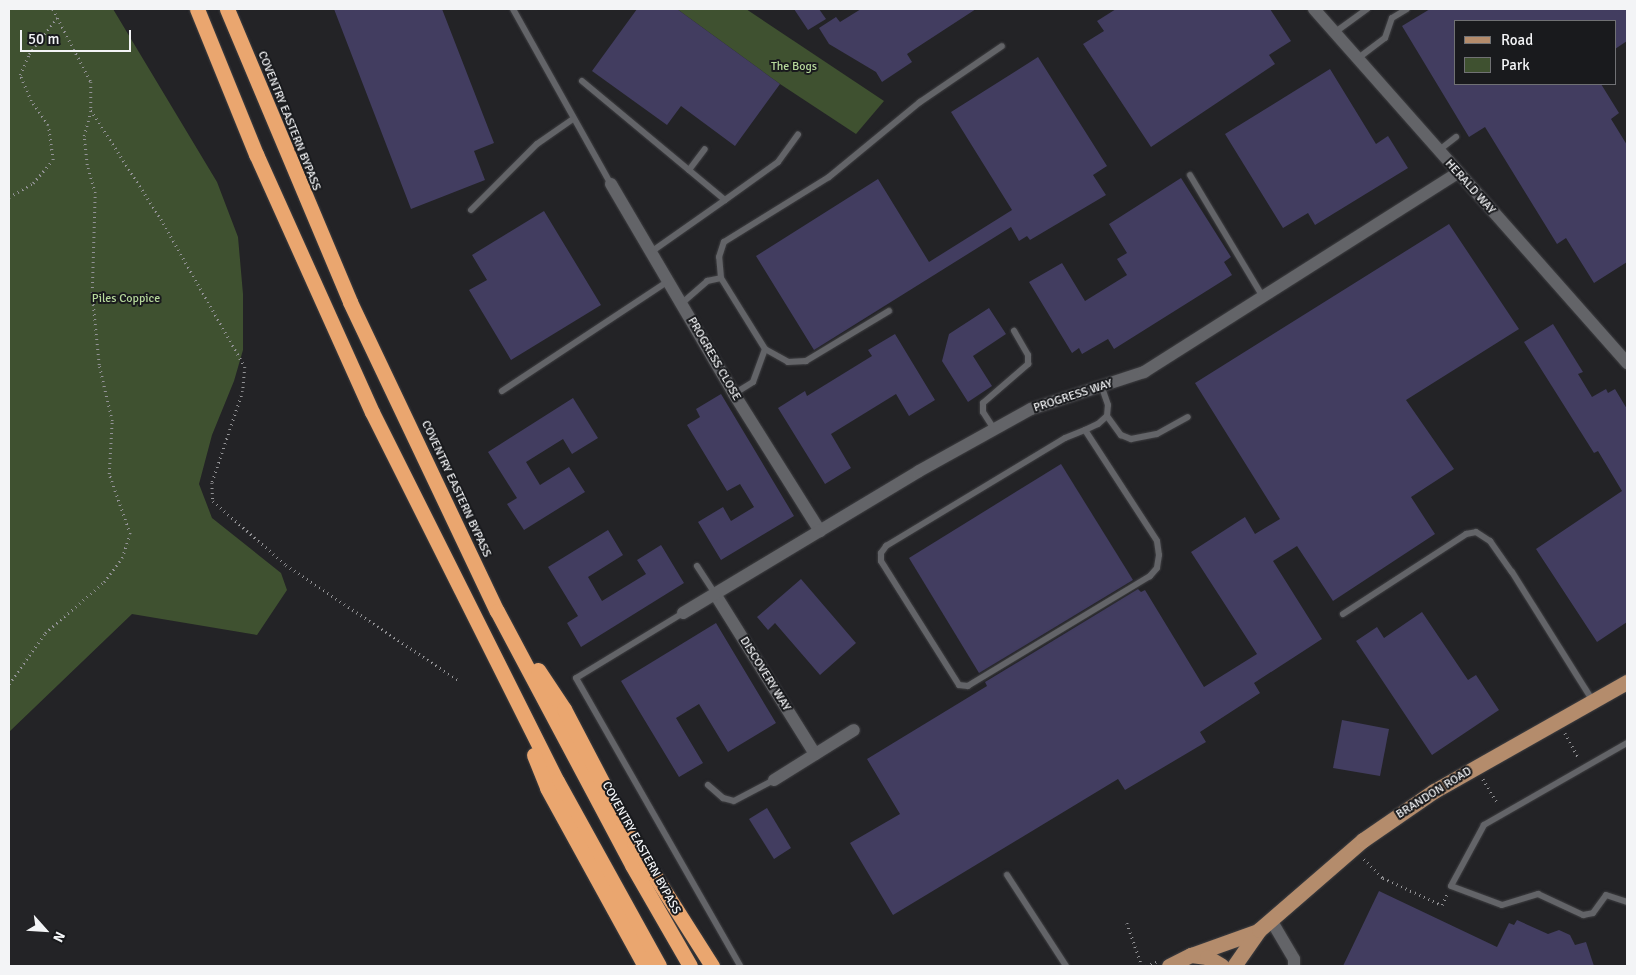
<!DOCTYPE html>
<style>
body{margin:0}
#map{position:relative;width:1636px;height:975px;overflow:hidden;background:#232326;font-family:Signika,sans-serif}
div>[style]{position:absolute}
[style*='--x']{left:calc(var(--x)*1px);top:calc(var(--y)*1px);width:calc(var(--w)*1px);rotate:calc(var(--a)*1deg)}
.green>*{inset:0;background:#3f5130}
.building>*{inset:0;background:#423d60}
.path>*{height:2.5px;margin-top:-1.25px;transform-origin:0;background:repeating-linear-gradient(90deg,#929295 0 1px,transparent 0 5px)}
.roads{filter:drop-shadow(0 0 1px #3f3f42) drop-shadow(0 0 1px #3f3f42)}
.lane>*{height:6px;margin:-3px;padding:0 3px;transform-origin:3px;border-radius:3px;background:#636468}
.street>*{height:12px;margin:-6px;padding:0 6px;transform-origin:6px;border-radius:6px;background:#636468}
.primary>*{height:15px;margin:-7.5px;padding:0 7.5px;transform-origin:7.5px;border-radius:7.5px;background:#b48c6c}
.highway>*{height:15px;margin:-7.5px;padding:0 7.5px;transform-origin:7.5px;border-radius:7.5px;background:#eaa66f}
span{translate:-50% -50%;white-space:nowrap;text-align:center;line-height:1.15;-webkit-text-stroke:4px #191a1d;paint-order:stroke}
.park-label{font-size:12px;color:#b6d89b}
.street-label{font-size:12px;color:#f3f4f6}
.frame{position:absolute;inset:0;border:10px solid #f3f4f6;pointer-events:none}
.legend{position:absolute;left:1454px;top:20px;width:162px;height:65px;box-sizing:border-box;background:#191a1d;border:1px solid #707174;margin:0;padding:6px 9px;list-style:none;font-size:15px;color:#f3f4f6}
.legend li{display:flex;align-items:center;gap:10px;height:25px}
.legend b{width:25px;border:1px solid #707174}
.north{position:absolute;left:20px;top:905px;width:50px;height:50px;-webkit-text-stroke:4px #191a1d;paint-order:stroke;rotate:116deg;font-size:14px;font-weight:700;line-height:20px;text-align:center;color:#f3f4f6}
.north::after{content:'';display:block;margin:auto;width:18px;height:22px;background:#f3f4f6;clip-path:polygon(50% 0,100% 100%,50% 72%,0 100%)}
.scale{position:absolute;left:20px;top:30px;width:111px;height:22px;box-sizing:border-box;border:2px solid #f3f4f6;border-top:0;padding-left:6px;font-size:15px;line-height:18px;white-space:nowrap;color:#f3f4f6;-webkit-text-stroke:4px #191a1d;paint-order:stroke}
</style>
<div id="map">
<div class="green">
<div style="clip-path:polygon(9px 9px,113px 9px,217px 182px,238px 237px,243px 294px,243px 350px,234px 381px,212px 435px,199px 484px,212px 518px,281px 573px,287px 590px,257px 635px,132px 614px,9px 732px)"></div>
<div style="clip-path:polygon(677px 9px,746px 9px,884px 101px,856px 134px,780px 84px)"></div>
</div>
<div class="building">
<div style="clip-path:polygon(334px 9px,442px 9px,494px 143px,474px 151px,485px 180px,411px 209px)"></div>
<div style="clip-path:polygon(637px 9px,677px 9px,780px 84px,735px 146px,681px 106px,667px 125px,592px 71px)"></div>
<div style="clip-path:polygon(794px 9px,819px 9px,826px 19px,808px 30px)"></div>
<div style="clip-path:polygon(861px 9px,976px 9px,907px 54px,912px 62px,882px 82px,876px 72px,829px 44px,819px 28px,836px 17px,840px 22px)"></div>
<div style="clip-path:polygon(1116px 9px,1270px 9px,1291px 41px,1269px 55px,1275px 64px,1151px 147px,1083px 44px,1104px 31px,1097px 21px)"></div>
<div style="clip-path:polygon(1430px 9px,1627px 9px,1627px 41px,1615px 49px,1615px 21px,1455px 21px,1455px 84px,1601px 84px,1619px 113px,1611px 119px,1627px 145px,1627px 262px,1594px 283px,1566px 238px,1557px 244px,1485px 127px,1469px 137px,1402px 26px)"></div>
<div style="clip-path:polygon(1038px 57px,1107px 166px,1093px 175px,1106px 195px,1030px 240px,1027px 236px,1019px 241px,1011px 227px,814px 350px,756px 256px,878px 179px,929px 262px,1012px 210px,951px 112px)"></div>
<div style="clip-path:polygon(1330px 69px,1376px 144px,1388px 136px,1408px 168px,1315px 225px,1308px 213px,1283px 228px,1225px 134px)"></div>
<div style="clip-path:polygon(1181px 178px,1231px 257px,1224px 262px,1232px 275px,1114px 349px,1108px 339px,1082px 354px,1079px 348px,1072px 353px,1029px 282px,1062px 263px,1085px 301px,1127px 275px,1117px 259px,1127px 253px,1109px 224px)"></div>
<div style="clip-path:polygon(544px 211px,601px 305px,511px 360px,469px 290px,487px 280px,472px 255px)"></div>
<div style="clip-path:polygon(1449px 224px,1519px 329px,1406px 400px,1454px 469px,1411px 497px,1435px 534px,1333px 601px,1297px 546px,1273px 561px,1322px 639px,1254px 683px,1260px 693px,1200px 732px,1206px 742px,1125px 790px,1118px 779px,893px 915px,850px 843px,900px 814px,867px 759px,987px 686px,985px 682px,1138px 589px,1141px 592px,1145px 590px,1204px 687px,1257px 654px,1191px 552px,1245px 517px,1255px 534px,1280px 519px,1195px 383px)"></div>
<div style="clip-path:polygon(989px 308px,1006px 334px,973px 356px,992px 386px,968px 402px,942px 361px,949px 334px)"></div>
<div style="clip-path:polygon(1553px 324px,1583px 372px,1578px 374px,1592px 397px,1606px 389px,1608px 393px,1615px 389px,1627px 409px,1627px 622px,1597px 642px,1536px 549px,1622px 491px,1598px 451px,1594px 453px,1524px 342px)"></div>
<div style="clip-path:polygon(895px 334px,935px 400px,909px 416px,896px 394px,831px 434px,851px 468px,825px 484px,778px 408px,805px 391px,807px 396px,872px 356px,868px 350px)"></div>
<div style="clip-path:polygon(721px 394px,794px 516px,721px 560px,698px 522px,723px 507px,731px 521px,754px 507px,740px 484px,727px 491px,687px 425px,700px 417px,696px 409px)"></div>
<div style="clip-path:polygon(573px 398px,598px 438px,572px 454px,563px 439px,526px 462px,540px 485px,569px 467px,585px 492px,524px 530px,507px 504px,517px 498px,488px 452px)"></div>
<div style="clip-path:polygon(1061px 464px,1133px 580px,979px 673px,909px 558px)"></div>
<div style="clip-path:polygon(608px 530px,623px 555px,588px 577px,602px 601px,646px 574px,637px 560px,661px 545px,684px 583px,581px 647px,567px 623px,578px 616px,548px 567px)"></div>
<div style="clip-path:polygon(801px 579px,856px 643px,820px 675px,775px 623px,768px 630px,757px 617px)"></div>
<div style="clip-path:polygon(1422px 612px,1468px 680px,1476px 675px,1499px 710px,1432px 755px,1356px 641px,1377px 627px,1384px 638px)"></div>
<div style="clip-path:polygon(716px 623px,776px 723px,728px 752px,699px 704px,676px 718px,703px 763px,679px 777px,621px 681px)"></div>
<div style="clip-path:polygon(1342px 720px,1389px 729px,1380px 776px,1333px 768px)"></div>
<div style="clip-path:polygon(767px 808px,791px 848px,774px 859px,749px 819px)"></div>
<div style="clip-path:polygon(1379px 891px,1497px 947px,1509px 923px,1514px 925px,1517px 920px,1548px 934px,1559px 930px,1570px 935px,1575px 945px,1586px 942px,1594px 966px,1343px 966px)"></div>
</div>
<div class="path">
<div style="--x:53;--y:9;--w:82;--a:62.5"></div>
<div style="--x:91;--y:82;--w:28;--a:90"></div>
<div style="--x:91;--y:110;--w:130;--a:57.3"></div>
<div style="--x:161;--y:219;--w:170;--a:60.4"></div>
<div style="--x:245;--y:367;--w:24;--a:95"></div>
<div style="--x:243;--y:391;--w:97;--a:108.6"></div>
<div style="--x:212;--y:483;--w:18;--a:87"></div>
<div style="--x:213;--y:501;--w:97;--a:41.2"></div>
<div style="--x:286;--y:565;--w:207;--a:33.8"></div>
<div style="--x:9;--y:197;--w:28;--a:-30"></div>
<div style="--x:33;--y:183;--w:30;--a:-49"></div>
<div style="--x:53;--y:160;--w:35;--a:-98"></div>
<div style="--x:48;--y:125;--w:29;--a:-125"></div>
<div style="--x:31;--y:101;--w:28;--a:-113"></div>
<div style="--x:20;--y:75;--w:23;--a:-67"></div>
<div style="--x:29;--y:54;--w:46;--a:-52.1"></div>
<div style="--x:9;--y:684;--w:62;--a:-54.8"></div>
<div style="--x:45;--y:633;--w:78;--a:-40.8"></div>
<div style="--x:104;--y:582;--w:30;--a:-53"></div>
<div style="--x:122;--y:558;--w:25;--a:-72"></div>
<div style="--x:130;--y:534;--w:64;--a:-109.3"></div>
<div style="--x:109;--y:474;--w:53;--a:-86.8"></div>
<div style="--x:112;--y:421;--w:57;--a:-103.1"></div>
<div style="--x:99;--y:365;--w:72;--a:-95.6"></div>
<div style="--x:92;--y:293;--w:100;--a:-88.3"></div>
<div style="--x:95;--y:193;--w:29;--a:-106"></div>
<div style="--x:87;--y:165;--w:29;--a:-96"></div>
<div style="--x:84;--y:136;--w:27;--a:-75"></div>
<div style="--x:1565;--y:733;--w:29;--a:61"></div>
<div style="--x:1483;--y:779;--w:29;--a:59"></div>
<div style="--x:1364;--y:859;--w:27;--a:45"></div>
<div style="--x:1383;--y:878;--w:65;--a:24.6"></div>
<div style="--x:1442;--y:905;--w:12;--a:-66"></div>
<div style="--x:1127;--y:923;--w:46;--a:70.8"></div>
<div style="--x:1146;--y:966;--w:11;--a:-22"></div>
</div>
<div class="roads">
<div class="lane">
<div style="--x:513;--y:9;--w:201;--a:60.8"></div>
<div style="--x:1334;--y:33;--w:41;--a:-36"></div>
<div style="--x:1357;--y:59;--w:35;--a:-37"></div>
<div style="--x:1385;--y:38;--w:21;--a:-71"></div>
<div style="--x:1392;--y:18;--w:17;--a:-31"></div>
<div style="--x:582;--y:81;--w:186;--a:39.8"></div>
<div style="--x:725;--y:200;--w:90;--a:144.9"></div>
<div style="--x:1438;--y:151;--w:23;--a:-38"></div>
<div style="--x:689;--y:170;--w:26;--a:-53"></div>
<div style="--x:1190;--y:175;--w:142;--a:59.1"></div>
<div style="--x:725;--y:200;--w:65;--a:-35.6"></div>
<div style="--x:778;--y:162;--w:34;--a:-54"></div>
<div style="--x:471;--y:210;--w:93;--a:-45"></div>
<div style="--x:537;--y:144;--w:44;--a:-34.8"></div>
<div style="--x:721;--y:278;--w:21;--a:-95"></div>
<div style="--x:719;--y:257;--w:16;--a:-72"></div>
<div style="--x:724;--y:242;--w:123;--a:-31.8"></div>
<div style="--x:829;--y:177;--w:118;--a:-39.5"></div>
<div style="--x:920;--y:102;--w:99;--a:-34.3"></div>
<div style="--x:681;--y:304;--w:35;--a:-41"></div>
<div style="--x:707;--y:281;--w:14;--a:-12"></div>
<div style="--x:721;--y:278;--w:84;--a:58.2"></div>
<div style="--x:765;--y:349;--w:35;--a:110"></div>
<div style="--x:753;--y:382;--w:22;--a:148"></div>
<div style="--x:765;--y:349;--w:26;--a:29"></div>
<div style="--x:788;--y:362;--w:18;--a:-3"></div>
<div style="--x:806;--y:361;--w:97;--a:-31.1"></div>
<div style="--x:502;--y:391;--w:199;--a:-33.5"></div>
<div style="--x:1107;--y:416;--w:24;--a:54"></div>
<div style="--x:1121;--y:435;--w:11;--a:22"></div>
<div style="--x:1131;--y:439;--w:26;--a:-11"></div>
<div style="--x:1157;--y:434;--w:35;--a:-29"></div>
<div style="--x:994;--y:429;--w:20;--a:-123"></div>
<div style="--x:983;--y:412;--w:9;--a:-90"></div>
<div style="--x:983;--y:403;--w:60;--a:-40.9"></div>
<div style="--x:1028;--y:364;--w:9;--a:-90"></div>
<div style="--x:1028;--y:355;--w:28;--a:-120"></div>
<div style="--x:1085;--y:430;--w:132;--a:57"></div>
<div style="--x:1157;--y:541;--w:14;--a:82"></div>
<div style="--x:1159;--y:555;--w:13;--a:99"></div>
<div style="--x:1157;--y:568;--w:11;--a:131"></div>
<div style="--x:1150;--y:576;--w:213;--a:148.9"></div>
<div style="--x:968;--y:686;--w:9;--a:-174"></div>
<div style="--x:959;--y:685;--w:146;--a:-122.2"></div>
<div style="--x:881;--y:561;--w:8;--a:-90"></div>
<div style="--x:881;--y:553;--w:9;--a:-54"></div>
<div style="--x:886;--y:546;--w:209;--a:-31.1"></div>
<div style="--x:1065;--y:438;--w:22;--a:-22"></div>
<div style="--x:1085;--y:430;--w:14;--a:-25"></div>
<div style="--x:1098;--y:424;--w:12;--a:-42"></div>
<div style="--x:1107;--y:416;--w:11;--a:-85"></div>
<div style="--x:1108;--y:405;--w:18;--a:-109"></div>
<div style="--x:697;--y:566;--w:33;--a:57"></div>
<div style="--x:683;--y:613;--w:125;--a:148.7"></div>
<div style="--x:576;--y:678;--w:331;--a:60.3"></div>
<div style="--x:1343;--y:614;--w:147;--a:-33"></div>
<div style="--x:1466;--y:534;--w:10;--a:-11"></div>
<div style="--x:1476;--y:532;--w:17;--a:33"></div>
<div style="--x:1490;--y:541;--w:38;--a:55"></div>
<div style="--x:1512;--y:572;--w:152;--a:57.9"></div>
<div style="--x:1627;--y:743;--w:165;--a:150.2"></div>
<div style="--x:1484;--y:825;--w:69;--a:118.4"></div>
<div style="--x:1451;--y:886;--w:54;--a:20.4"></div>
<div style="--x:1502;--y:905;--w:38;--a:-17"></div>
<div style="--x:1538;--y:894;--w:50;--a:25"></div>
<div style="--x:1583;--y:915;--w:10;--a:-11"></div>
<div style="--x:1593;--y:913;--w:22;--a:-54"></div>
<div style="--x:1606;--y:895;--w:22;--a:18"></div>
<div style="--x:708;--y:785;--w:20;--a:41"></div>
<div style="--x:723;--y:798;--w:11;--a:15"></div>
<div style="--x:734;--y:801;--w:45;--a:-27.7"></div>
<div style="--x:1007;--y:875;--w:108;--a:57"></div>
</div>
<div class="street">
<div style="--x:1314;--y:9;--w:473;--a:48.5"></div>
<div style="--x:611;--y:184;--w:243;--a:59.6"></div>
<div style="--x:734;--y:394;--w:162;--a:57.9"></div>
<div style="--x:715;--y:594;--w:189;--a:58"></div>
<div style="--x:683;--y:613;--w:275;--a:-31"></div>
<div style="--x:919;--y:471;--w:128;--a:-29"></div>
<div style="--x:1031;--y:409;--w:119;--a:-18.1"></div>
<div style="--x:1144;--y:372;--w:371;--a:-32.4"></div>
<div style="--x:774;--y:780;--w:94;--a:-32"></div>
<div style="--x:1271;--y:920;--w:45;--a:59.5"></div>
<div style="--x:1294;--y:959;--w:7;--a:90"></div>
</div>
<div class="primary">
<div style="--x:1191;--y:955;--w:71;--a:-19.7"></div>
<div style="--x:1169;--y:966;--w:25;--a:-27"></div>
<div style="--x:1191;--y:955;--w:16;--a:7"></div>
<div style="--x:1207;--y:957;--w:17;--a:31"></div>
<div style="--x:1234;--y:966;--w:44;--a:-55.2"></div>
<div style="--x:1259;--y:930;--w:138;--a:-40.9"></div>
<div style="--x:1363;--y:840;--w:86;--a:-34.6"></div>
<div style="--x:1434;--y:791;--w:222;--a:-29.5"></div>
</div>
<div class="highway">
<div style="--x:197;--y:9;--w:157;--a:67.9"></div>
<div style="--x:256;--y:154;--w:283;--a:65.8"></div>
<div style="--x:372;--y:412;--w:413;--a:63.4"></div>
<div style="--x:557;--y:781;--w:211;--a:61.1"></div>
<div style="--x:227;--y:9;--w:318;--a:67.2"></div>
<div style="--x:350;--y:302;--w:342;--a:64.6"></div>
<div style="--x:497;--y:611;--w:288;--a:62"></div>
<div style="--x:632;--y:865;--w:116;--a:60.1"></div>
<div style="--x:538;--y:670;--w:47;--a:56.3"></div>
<div style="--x:564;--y:709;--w:151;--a:62.4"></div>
<div style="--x:634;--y:843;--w:146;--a:57.6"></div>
<div style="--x:534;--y:755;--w:35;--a:68"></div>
<div style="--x:547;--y:788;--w:203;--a:61.2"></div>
</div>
</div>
<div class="park-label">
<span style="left:794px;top:67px">The Bogs</span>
<span style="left:126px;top:299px">Piles Coppice</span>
</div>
<div class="street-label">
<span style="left:289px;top:121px;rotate:68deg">COVENTRY EASTERN BYPASS</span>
<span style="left:1470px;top:187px;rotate:48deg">HERALD WAY</span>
<span style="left:714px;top:359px;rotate:60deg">PROGRESS CLOSE</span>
<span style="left:1073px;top:396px;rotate:-18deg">PROGRESS WAY</span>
<span style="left:456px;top:489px;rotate:65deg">COVENTRY EASTERN BYPASS</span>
<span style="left:765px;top:674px;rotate:58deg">DISCOVERY WAY</span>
<span style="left:1434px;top:793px;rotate:-32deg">BRANDON ROAD</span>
<span style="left:641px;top:848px;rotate:61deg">COVENTRY EASTERN BYPASS</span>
</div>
<div class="frame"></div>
<ul class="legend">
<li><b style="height:6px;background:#b48c6c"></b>Road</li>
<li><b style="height:14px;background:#3f5130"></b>Park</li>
</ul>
<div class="north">N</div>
<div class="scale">50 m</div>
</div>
